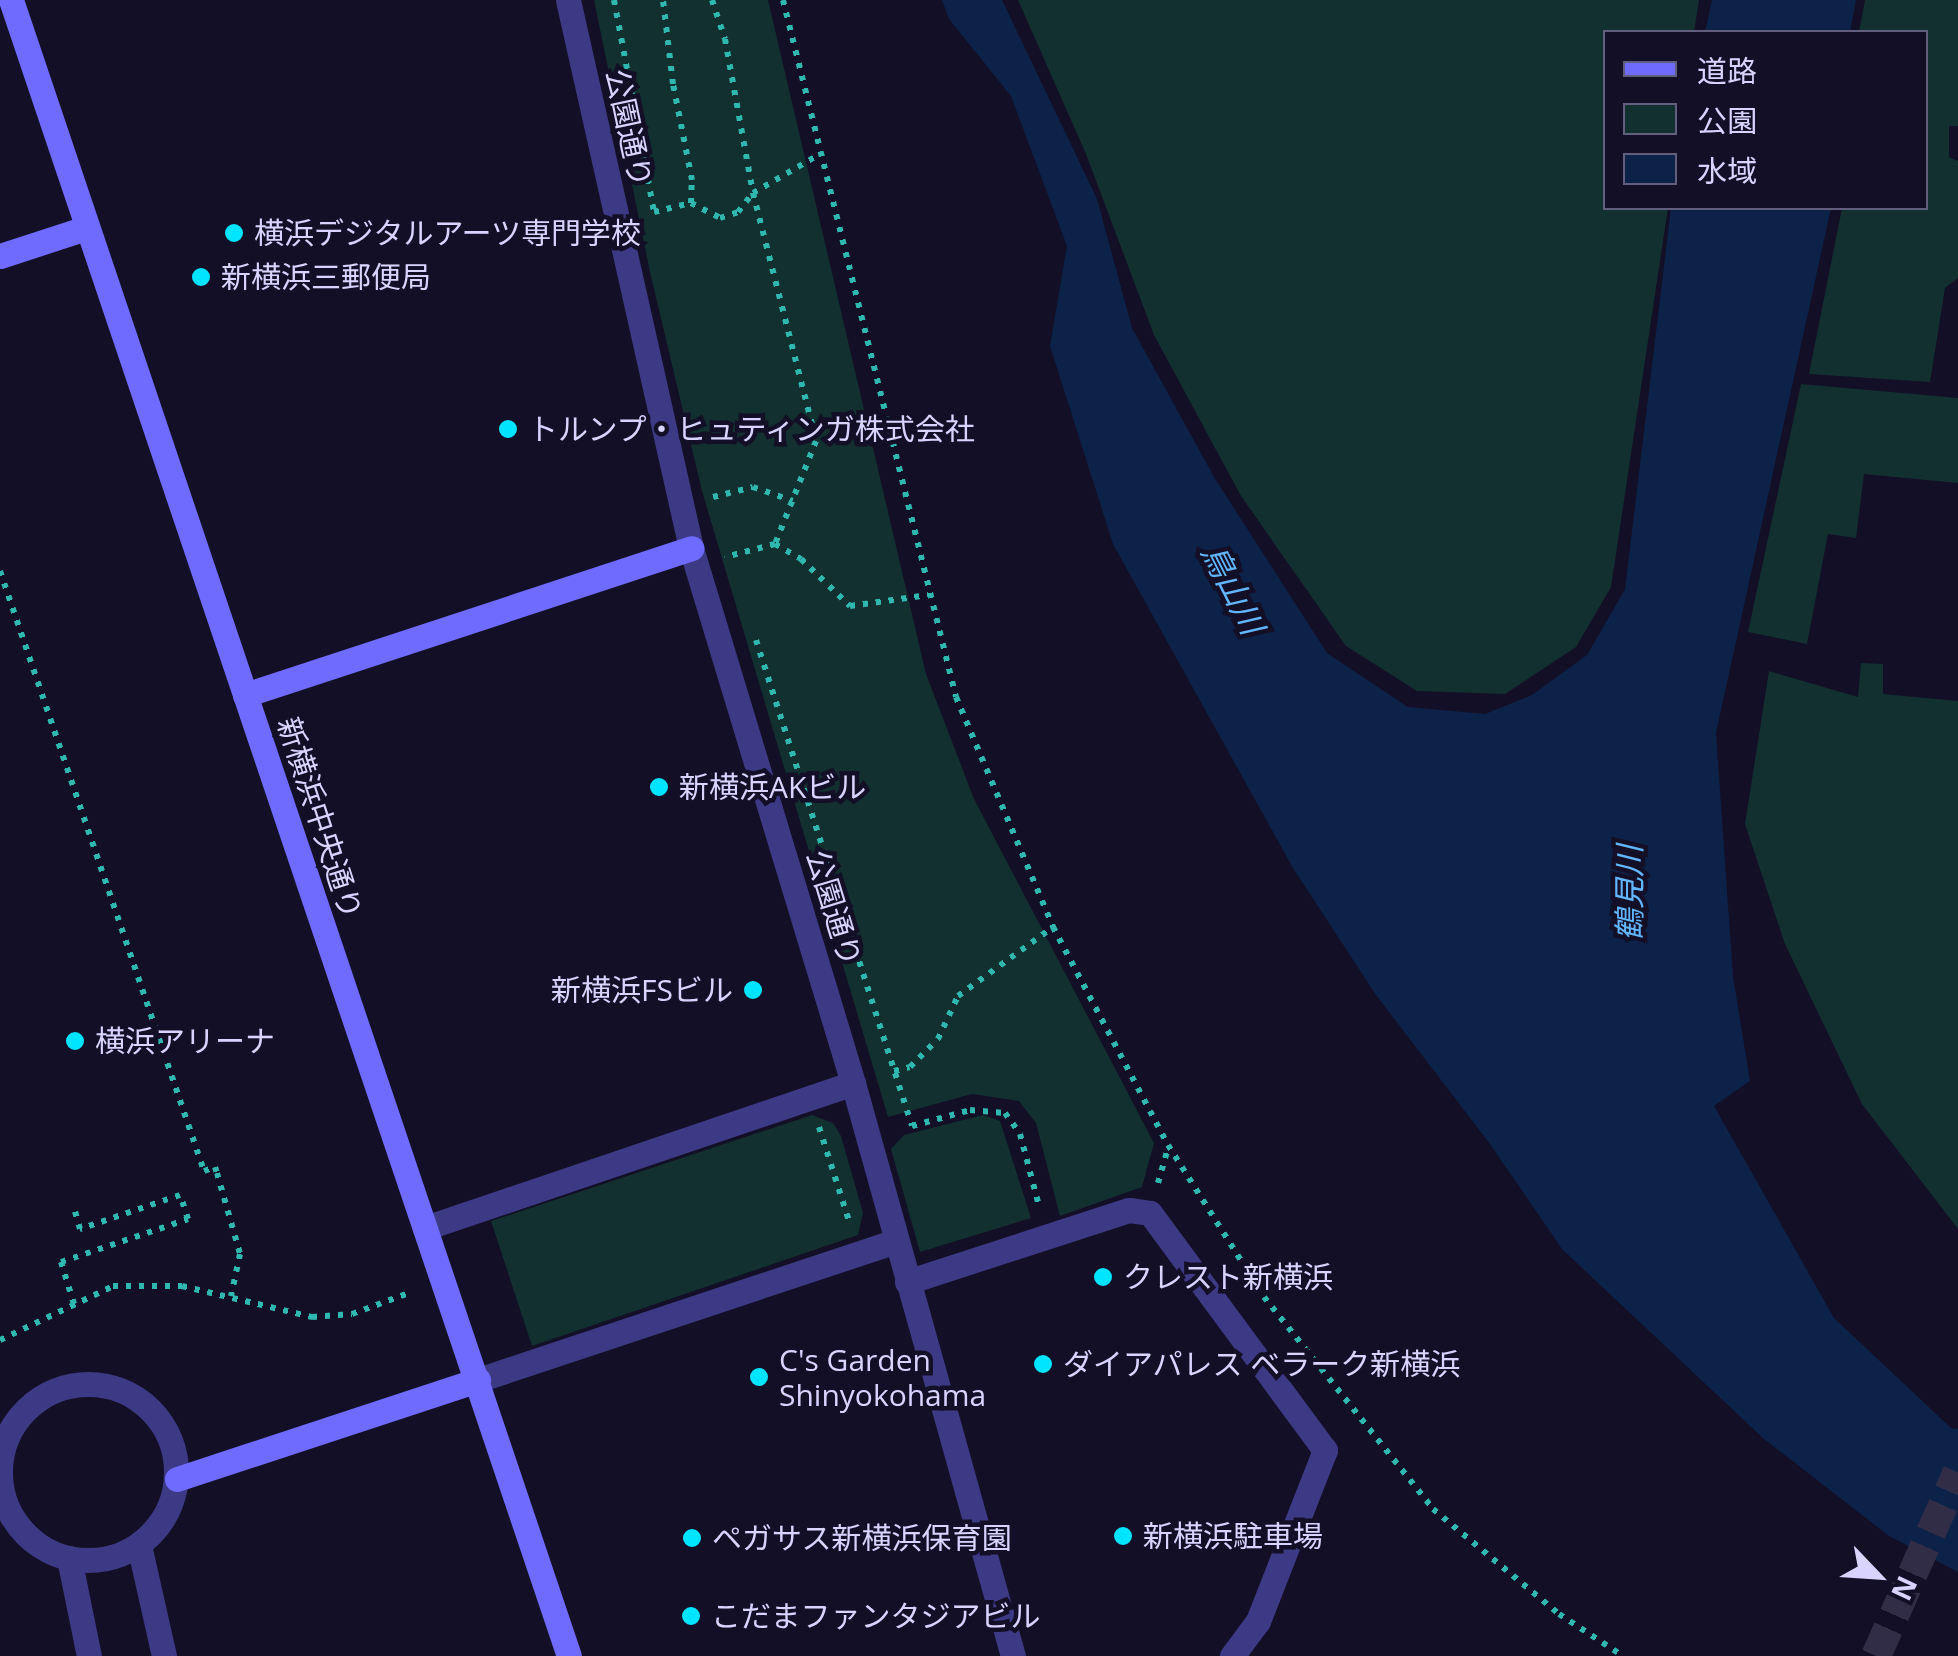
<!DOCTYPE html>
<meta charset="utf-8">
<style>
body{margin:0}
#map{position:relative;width:1958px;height:1656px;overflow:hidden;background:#130f26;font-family:"Open Sans","Noto Sans JP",sans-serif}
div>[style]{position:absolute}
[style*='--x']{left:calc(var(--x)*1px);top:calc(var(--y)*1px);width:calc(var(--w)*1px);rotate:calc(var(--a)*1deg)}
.green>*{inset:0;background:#12302f}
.water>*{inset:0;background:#0c2248}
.highway-tunnel>*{height:30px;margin-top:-15px;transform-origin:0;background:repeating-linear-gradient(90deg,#312d47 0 30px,transparent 0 45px)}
.path>*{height:6px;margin-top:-3px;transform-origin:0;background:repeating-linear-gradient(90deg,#2fb8b0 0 5px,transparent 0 13px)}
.street>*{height:25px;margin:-12.5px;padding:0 12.5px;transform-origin:12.5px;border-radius:12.5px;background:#3d3a85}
.street>.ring{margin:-12.5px;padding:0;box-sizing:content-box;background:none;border:25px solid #3d3a85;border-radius:50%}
.secondary>*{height:25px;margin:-12.5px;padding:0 12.5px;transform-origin:12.5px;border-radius:12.5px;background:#6f6bff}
.dots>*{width:28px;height:28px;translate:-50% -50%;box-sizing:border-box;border:5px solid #130f26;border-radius:50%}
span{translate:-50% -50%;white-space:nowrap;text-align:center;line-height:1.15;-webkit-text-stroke:9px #130f26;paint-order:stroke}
.street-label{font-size:30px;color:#d9d4ff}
.poi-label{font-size:30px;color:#d9d4ff}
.left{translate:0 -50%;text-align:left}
.right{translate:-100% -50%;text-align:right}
.water-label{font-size:32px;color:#62b6ff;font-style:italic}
.legend{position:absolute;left:1603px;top:30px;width:325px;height:180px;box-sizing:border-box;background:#130f26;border:2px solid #625e7d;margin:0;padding:12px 18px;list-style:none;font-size:30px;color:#d9d4ff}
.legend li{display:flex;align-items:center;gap:20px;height:50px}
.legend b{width:50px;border:2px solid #625e7d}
.north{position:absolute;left:1828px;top:1526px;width:100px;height:100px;-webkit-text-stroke:8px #130f26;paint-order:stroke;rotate:115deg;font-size:28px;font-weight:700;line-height:40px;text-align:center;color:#d9d4ff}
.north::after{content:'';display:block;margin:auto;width:35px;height:45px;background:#d9d4ff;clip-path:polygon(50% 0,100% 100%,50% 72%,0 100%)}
</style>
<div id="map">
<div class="green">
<div style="clip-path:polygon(594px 0,768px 0,926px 674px,974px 799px,1154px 1143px,1142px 1187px,1060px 1216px,1036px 1123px,1019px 1101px,972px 1094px,888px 1117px,702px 491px,650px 272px)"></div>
<div style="clip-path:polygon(1018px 0,1699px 0,1694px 32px,1606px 32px,1606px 208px,1668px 208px,1611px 587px,1576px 647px,1505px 694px,1417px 691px,1346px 646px,1241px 496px,1154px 335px,1086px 154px)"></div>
<div style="clip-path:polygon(1865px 0,1958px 0,1958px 126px,1949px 126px,1949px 157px,1958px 161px,1958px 278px,1945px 288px,1930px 382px,1809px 374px,1842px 208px,1926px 208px,1926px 32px,1859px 32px)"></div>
<div style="clip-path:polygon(1801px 384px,1958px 398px,1958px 483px,1864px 474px,1856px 538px,1828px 534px,1807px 644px,1748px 632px)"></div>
<div style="clip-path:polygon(1861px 663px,1883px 664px,1883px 694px,1958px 701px,1958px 1229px,1862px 1104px,1785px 944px,1745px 824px,1769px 671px,1858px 697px)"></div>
<div style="clip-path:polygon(812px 1115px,833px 1123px,841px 1136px,863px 1213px,858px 1235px,532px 1346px,491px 1221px)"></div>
<div style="clip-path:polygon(983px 1115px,1000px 1121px,1031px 1218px,920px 1252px,891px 1149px,904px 1135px)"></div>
</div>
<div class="water">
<div style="clip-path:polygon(942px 0,1002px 0,1097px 199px,1132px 328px,1214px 477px,1327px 653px,1408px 707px,1485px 714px,1532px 695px,1587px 655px,1625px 589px,1671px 208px,1831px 208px,1716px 733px,1733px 976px,1750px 1081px,1714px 1106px,1834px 1318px,1951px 1428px,1958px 1429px,1958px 1572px,1889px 1536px,1764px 1439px,1562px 1249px,1490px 1144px,1376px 995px,1293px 868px,1113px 544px,1050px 346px,1067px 246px,1011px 96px,949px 19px)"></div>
<div style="clip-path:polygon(1712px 0,1856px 0,1850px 32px,1705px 32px)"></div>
</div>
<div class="highway-tunnel">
<div style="--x:1876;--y:1656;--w:201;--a:-66"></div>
</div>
<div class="path">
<div style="--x:614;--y:0;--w:216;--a:79.3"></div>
<div style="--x:654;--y:212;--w:38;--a:-14"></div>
<div style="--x:691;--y:203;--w:23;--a:-88"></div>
<div style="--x:692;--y:180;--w:98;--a:-101.2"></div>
<div style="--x:673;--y:84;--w:85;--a:-96.8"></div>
<div style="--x:712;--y:0;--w:41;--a:71.6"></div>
<div style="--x:725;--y:39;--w:157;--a:79.7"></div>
<div style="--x:753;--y:193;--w:256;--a:75.7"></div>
<div style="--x:816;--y:441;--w:111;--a:111.7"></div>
<div style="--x:775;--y:544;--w:52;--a:165.4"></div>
<div style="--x:783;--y:0;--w:718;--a:76.06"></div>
<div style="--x:956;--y:697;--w:250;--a:67.1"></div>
<div style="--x:1053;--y:927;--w:246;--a:62.2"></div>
<div style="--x:1168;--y:1145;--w:180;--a:57.7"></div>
<div style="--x:1264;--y:1297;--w:271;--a:51.4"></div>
<div style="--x:1433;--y:1509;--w:164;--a:39.8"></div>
<div style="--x:1559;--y:1614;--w:77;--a:33.3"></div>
<div style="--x:691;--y:203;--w:33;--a:27"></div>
<div style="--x:720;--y:218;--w:19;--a:-18"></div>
<div style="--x:738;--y:212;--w:24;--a:-52"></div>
<div style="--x:753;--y:193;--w:78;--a:-30.2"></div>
<div style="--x:713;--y:497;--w:41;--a:-14"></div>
<div style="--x:753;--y:487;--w:42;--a:19.3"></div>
<div style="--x:775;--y:544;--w:30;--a:30"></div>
<div style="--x:801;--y:559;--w:68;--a:43.8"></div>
<div style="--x:850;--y:606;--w:79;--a:-8"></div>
<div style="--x:0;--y:571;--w:634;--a:71.22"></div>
<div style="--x:204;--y:1171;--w:12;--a:-20"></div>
<div style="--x:215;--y:1167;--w:6;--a:72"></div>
<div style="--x:217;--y:1173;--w:84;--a:74.1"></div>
<div style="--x:240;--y:1254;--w:43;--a:102.1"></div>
<div style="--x:756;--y:640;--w:510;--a:72.2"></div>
<div style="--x:912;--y:1126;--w:60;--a:-15.4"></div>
<div style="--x:970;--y:1110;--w:35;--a:5"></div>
<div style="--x:1005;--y:1113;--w:26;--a:54"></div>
<div style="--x:1020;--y:1134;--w:74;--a:75.2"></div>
<div style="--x:894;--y:1071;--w:16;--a:-14"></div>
<div style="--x:910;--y:1067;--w:40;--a:-45"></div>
<div style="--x:938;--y:1039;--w:47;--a:-65.1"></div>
<div style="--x:958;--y:996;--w:117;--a:-36"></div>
<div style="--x:819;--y:1127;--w:102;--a:72.3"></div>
<div style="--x:1158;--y:1183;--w:37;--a:-74"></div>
<div style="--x:74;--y:1304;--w:44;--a:-107.2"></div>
<div style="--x:61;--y:1262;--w:134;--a:-18.7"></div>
<div style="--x:188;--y:1219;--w:25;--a:-108"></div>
<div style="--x:180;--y:1195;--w:106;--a:161.2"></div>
<div style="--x:80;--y:1229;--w:18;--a:-106"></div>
<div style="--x:0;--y:1340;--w:125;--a:-25.5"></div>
<div style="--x:113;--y:1286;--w:69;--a:0"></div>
<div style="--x:182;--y:1286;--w:134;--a:13.4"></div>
<div style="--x:312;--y:1317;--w:40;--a:-4.3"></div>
<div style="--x:352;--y:1314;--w:58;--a:-20.3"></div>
</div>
<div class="street">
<div style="--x:568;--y:0;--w:562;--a:77.35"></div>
<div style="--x:691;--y:548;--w:559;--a:73.15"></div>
<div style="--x:853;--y:1083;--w:595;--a:74.4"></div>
<div style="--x:425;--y:1228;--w:452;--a:-18.7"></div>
<div style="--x:907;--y:1282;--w:233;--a:-18"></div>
<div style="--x:1129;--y:1210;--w:21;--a:8"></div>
<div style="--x:1150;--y:1213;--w:295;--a:53.6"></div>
<div style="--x:1325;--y:1450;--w:184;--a:111.4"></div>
<div style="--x:1258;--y:1621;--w:44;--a:126.6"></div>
<div style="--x:478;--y:1380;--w:441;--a:-18.4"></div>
<div class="ring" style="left:0;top:1384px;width:151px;height:151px"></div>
<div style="--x:139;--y:1545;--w:114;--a:77.3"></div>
<div style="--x:69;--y:1558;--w:100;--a:78.5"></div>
</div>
<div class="secondary">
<div style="--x:11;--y:0;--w:1747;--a:71.38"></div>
<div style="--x:0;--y:256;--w:90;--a:-18"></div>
<div style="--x:245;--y:695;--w:470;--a:-18.2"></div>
<div style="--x:177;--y:1479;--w:317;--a:-18.2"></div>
</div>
<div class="dots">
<div style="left:234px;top:233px;background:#00e5ff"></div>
<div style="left:201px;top:277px;background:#00e5ff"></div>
<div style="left:508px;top:429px;background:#00e5ff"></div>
<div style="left:659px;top:787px;background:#00e5ff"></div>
<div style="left:753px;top:990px;background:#00e5ff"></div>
<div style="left:75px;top:1041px;background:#00e5ff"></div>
<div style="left:1103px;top:1277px;background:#00e5ff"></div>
<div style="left:1043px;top:1364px;background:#00e5ff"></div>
<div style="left:759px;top:1377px;background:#00e5ff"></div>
<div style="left:1123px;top:1536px;background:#00e5ff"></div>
<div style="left:692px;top:1538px;background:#00e5ff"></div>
<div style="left:691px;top:1616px;background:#00e5ff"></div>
</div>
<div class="street-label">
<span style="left:629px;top:128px;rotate:78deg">公園通り</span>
<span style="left:320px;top:818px;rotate:72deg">新横浜中央通り</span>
<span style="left:834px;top:908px;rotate:73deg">公園通り</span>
</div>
<div class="poi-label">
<span class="left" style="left:254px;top:233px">横浜デジタルアーツ専門学校</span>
<span class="left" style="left:221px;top:277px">新横浜三郵便局</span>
<span class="left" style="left:528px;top:429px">トルンプ・ヒュティンガ株式会社</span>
<span class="left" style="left:679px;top:787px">新横浜AKビル</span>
<span class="right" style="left:733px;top:990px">新横浜FSビル</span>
<span class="left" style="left:95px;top:1041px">横浜アリーナ</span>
<span class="left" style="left:1123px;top:1277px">クレスト新横浜</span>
<span class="left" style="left:779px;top:1377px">C's Garden<br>Shinyokohama</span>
<span class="left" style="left:1063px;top:1364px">ダイアパレス ベラーク新横浜</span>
<span class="left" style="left:1143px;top:1536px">新横浜駐車場</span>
<span class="left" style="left:712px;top:1538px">ペガサス新横浜保育園</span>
<span class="left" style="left:711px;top:1616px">こだまファンタジアビル</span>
</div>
<div class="water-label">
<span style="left:1233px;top:589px;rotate:63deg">鳥山川</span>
<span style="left:1629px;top:893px;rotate:-90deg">鶴見川</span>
</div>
<ul class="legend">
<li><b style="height:12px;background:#6f6bff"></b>道路</li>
<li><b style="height:28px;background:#12302f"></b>公園</li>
<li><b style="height:28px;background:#0c2248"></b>水域</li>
</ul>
<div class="north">N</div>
</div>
